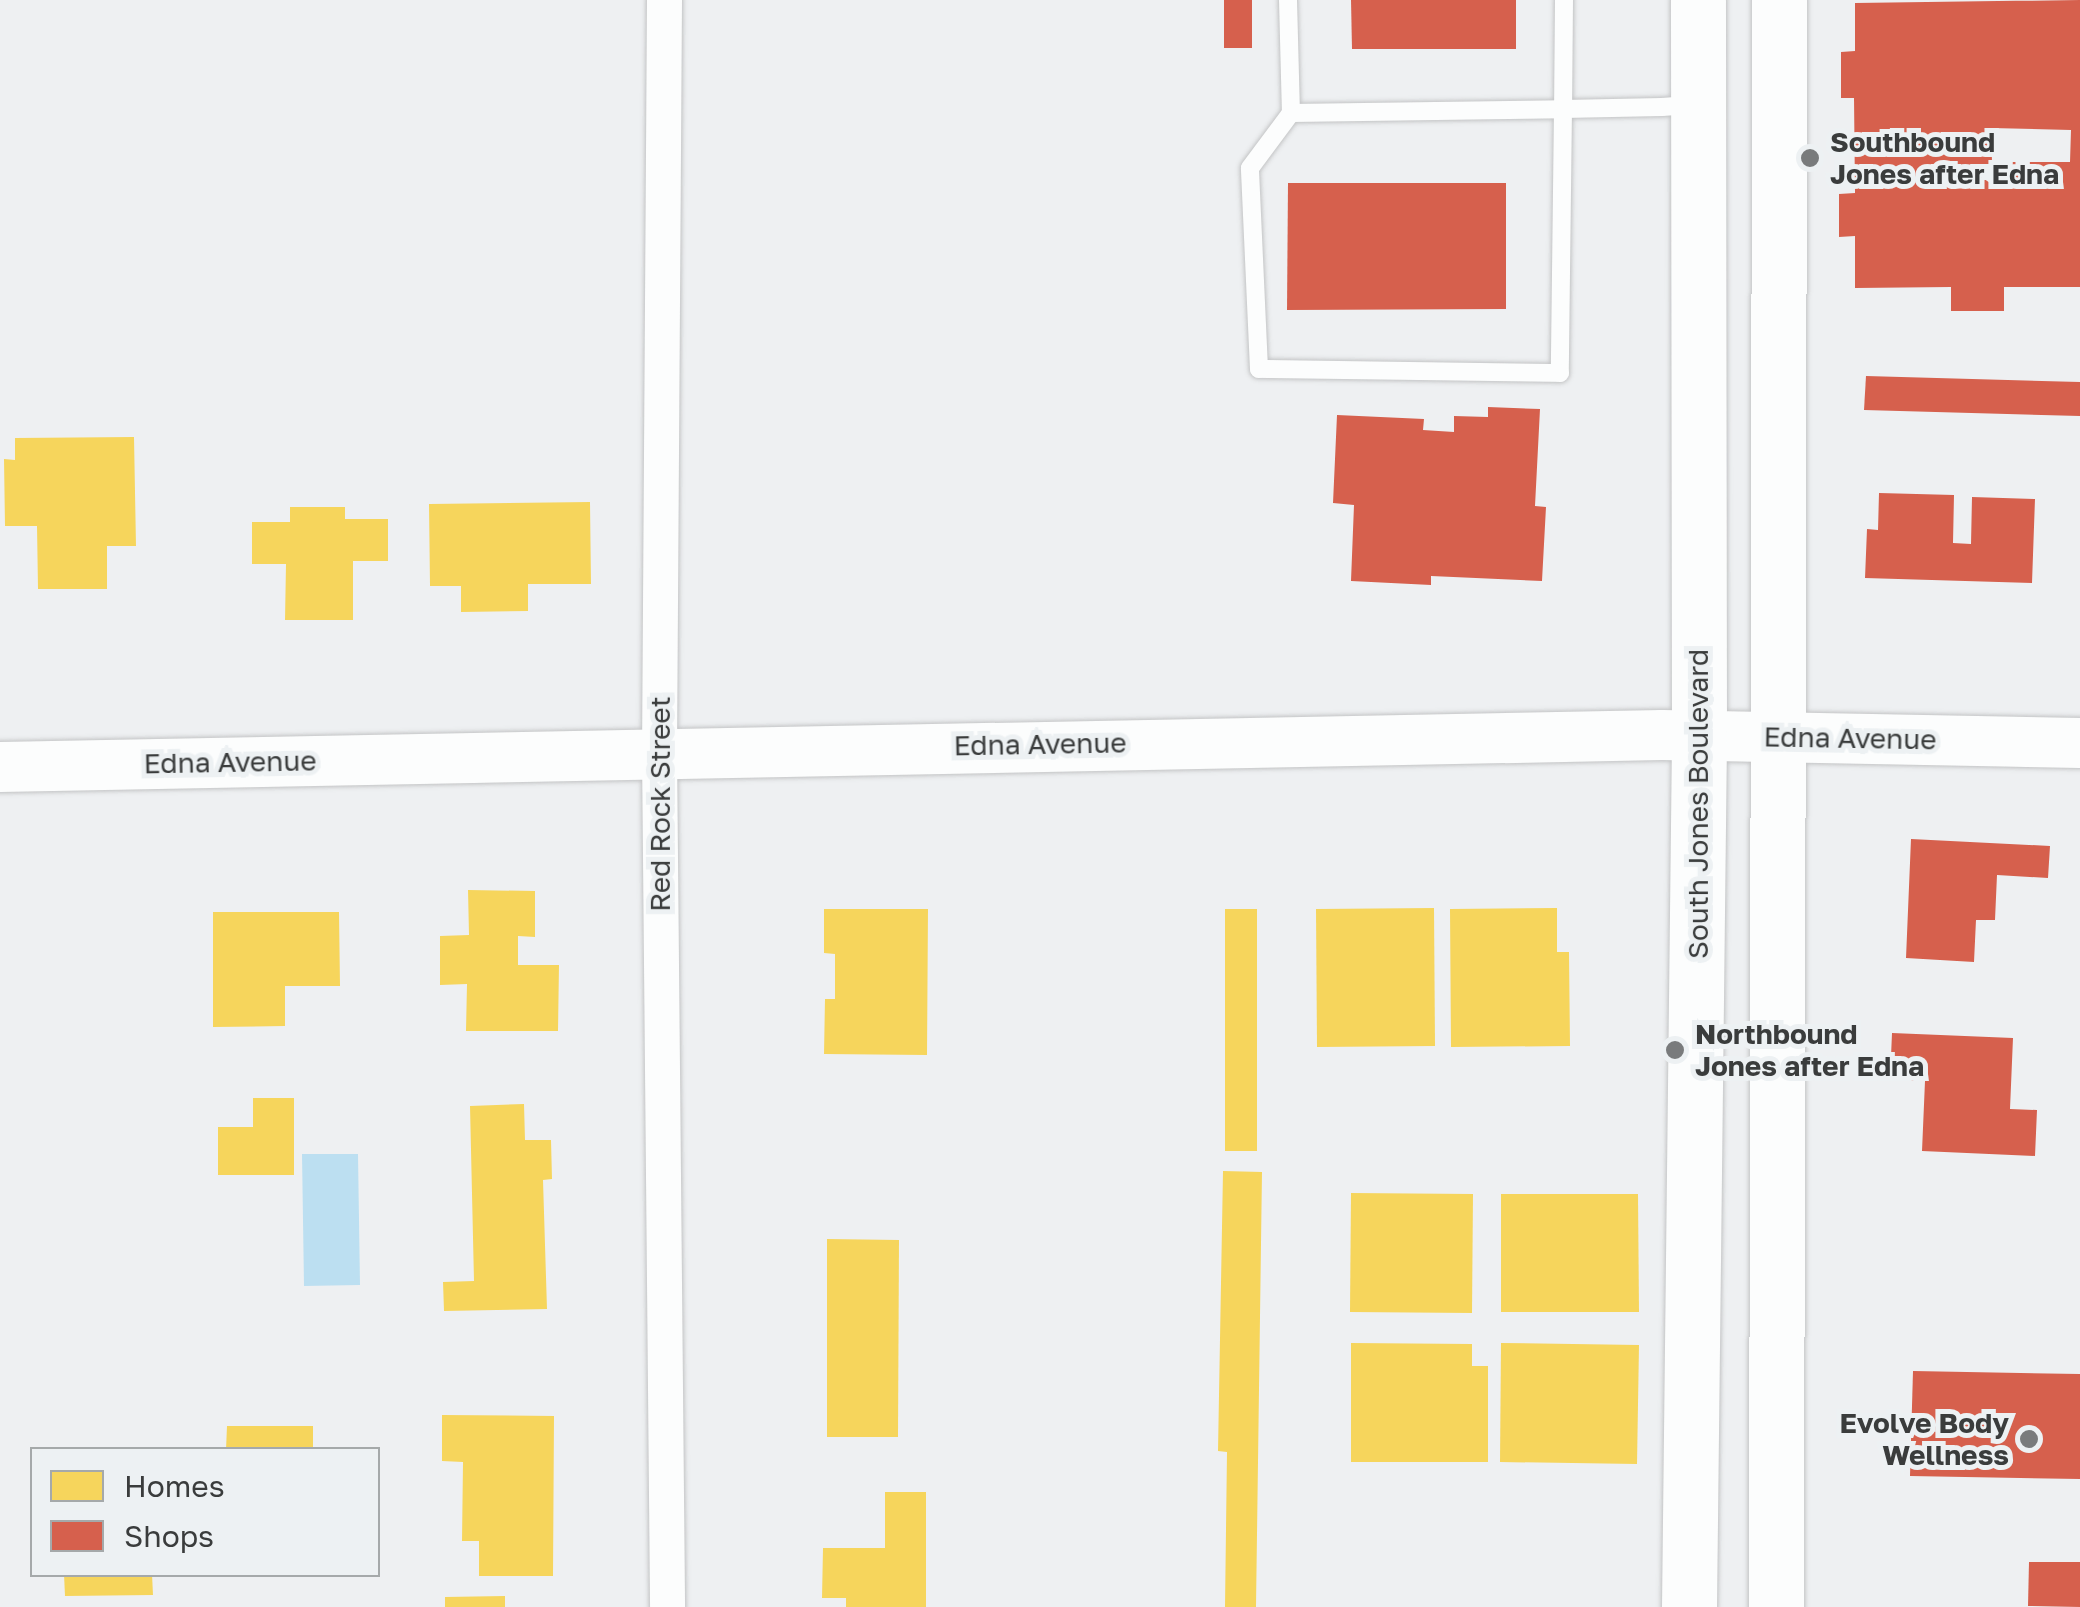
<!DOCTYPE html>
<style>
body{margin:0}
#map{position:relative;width:2080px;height:1607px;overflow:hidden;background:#eef0f2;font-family:"Golos Text",sans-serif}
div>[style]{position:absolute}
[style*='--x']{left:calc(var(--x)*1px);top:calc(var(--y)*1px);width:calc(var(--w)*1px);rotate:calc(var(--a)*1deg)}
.green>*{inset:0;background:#bcdff1}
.homes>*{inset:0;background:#f6d55c}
.shops>*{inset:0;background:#d6604d}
.roads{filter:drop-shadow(0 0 2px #c3c4c5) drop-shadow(0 0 2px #c3c4c5)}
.lane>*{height:18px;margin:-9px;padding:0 9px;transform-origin:9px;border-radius:9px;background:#fcfdfd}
.street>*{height:35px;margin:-17.5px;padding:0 17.5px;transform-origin:17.5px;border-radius:17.5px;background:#fcfdfd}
.secondary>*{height:50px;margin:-25px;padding:0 25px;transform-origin:25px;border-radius:25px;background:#fcfdfd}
.primary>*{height:55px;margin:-27.5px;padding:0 27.5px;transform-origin:27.5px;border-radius:27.5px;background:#fcfdfd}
.dots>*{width:28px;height:28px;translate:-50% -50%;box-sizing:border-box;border:5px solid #edf1f3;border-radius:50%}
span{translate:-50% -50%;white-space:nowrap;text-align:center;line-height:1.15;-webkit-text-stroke:10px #edf1f3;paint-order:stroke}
.poi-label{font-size:28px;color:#3a3c3c;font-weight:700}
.left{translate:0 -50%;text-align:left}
.right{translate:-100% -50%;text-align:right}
.street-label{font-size:28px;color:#3a3c3c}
.legend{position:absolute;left:30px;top:1447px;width:350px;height:130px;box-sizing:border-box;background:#edf1f3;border:2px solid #a5a9aa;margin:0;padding:12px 18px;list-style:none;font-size:30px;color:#3a3c3c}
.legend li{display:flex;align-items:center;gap:20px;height:50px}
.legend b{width:50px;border:2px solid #a5a9aa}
</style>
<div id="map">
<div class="green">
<div style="clip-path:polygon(302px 1154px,358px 1154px,360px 1285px,304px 1286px)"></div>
</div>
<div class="homes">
<div style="clip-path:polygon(134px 437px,136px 546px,107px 546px,107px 589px,38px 589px,37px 526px,5px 526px,4px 459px,15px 460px,15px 438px)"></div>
<div style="clip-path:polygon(590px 502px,591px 584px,528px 584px,528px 611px,461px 612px,461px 586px,430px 586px,429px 504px)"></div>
<div style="clip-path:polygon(290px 507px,345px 507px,345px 519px,388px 519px,388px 561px,353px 561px,353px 620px,285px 620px,286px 564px,252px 564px,252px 522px,290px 522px)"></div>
<div style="clip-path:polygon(468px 890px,535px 891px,535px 937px,518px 936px,518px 965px,559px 965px,558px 1031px,466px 1031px,467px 984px,440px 985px,440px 936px,469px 935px)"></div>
<div style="clip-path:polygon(1434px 908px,1435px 1046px,1317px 1047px,1316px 909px)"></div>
<div style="clip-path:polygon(1557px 908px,1557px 952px,1569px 952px,1570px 1046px,1451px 1047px,1450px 909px)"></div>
<div style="clip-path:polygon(824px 909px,928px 909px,927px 1055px,824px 1054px,825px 999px,835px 999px,835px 954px,824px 953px)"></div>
<div style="clip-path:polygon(1225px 909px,1257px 909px,1257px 1151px,1225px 1151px)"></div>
<div style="clip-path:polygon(213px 912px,339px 912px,340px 986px,285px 986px,285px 1026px,213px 1027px)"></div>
<div style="clip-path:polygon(253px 1098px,294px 1098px,294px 1175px,218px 1175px,218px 1127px,253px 1127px)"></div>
<div style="clip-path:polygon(524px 1104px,525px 1140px,551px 1140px,552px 1179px,543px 1180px,547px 1309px,444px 1311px,443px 1282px,474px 1281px,470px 1106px)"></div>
<div style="clip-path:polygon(1223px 1171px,1262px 1172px,1256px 1607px,1225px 1607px,1227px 1452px,1218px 1451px)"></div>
<div style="clip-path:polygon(1351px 1193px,1473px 1194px,1472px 1313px,1350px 1312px)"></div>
<div style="clip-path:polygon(1501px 1194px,1638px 1194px,1639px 1312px,1501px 1312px)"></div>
<div style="clip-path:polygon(827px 1239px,899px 1240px,898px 1437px,827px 1437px)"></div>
<div style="clip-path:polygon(1351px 1343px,1472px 1344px,1472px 1366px,1488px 1366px,1488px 1462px,1351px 1462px)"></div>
<div style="clip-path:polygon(1501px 1343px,1639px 1345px,1637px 1464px,1500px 1462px)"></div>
<div style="clip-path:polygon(442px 1415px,554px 1416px,553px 1576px,479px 1576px,479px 1541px,462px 1541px,463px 1462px,442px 1461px)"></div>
<div style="clip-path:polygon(227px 1426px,313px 1426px,313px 1450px,226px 1450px)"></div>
<div style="clip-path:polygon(885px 1492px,926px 1492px,926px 1607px,846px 1607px,846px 1598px,822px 1598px,823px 1548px,885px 1548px)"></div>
<div style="clip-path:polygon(64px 1574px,152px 1574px,153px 1595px,65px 1596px)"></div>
<div style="clip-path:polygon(505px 1596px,505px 1607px,445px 1607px,445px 1597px)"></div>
</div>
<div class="shops">
<div style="clip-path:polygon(1224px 0,1252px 0,1252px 48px,1224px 48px)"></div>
<div style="clip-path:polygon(1351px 0,1516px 0,1516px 49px,1352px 49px)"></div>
<div style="clip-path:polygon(evenodd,2080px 0,2080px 287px,2004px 287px,2004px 311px,1951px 311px,1951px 287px,1855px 288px,1855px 236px,1839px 237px,1839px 194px,1855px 193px,1854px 98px,1841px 98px,1841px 52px,1855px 51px,1855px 3px,2080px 0,1991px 128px,2071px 130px,2070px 162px,1992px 162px,1991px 128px)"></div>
<div style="clip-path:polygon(1288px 183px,1506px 183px,1506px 309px,1287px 310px)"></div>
<div style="clip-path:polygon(1866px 376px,2080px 382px,2080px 416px,1864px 410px)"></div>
<div style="clip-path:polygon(1488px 407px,1540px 409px,1535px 506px,1546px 507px,1542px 581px,1431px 576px,1431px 585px,1351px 581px,1354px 505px,1333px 503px,1337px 415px,1424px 419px,1423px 430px,1454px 432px,1454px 416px,1488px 417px)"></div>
<div style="clip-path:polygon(1879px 493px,1954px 495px,1953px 543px,1971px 544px,1972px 497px,2035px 499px,2032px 583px,1865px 578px,1867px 529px,1878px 530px)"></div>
<div style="clip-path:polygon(1911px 839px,2050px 846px,2048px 878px,1997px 875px,1995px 920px,1976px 920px,1974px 962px,1906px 958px)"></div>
<div style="clip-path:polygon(1892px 1033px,2013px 1038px,2010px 1109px,2037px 1110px,2035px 1156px,1922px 1151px,1925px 1081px,1890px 1080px)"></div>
<div style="clip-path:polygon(1913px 1371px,2080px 1374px,2080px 1479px,1910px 1476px)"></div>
<div style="clip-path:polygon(2029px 1562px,2080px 1562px,2080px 1607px,2028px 1606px)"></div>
</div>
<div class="roads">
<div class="lane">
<div style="--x:1288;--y:0;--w:113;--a:88.5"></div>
<div style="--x:1564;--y:0;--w:109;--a:90.5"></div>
<div style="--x:1563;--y:109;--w:264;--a:90.7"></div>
<div style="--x:1560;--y:373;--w:301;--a:-179.2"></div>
<div style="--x:1259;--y:369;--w:201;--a:-92.6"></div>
<div style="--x:1250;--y:168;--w:69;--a:-53.3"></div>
<div style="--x:1291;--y:113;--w:272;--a:-0.8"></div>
<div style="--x:1563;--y:109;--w:99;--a:-1.2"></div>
<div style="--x:1662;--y:107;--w:31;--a:-4"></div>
</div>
<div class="street">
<div style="--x:664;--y:0;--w:751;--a:90.38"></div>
<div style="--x:659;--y:751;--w:856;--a:89.46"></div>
</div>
<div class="secondary">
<div style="--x:0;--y:767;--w:1662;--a:-1.1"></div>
<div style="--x:1662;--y:735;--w:418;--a:1.1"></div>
</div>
<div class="primary">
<div style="--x:1689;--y:1607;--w:871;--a:-89.34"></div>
<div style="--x:1699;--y:736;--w:736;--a:-90.08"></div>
<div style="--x:1776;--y:1607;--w:1607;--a:-89.89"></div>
</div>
</div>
<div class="dots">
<div style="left:1810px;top:158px;background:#797b7c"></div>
<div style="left:1675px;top:1050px;background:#797b7c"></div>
<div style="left:2029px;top:1439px;background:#797b7c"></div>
</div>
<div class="poi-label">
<span class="left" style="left:1830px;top:158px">Southbound<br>Jones after Edna</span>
<span class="left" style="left:1695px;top:1050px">Northbound<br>Jones after Edna</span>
<span class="right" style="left:2009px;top:1439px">Evolve Body<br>Wellness</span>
</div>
<div class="street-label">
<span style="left:1850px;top:738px;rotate:1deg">Edna Avenue</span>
<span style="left:1040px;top:744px;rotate:-1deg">Edna Avenue</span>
<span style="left:230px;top:762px;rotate:-1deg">Edna Avenue</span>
<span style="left:660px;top:804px;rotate:-90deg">Red Rock Street</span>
<span style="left:1698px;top:804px;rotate:-90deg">South Jones Boulevard</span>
</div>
<ul class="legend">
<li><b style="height:28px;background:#f6d55c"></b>Homes</li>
<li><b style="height:28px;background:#d6604d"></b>Shops</li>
</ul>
</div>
